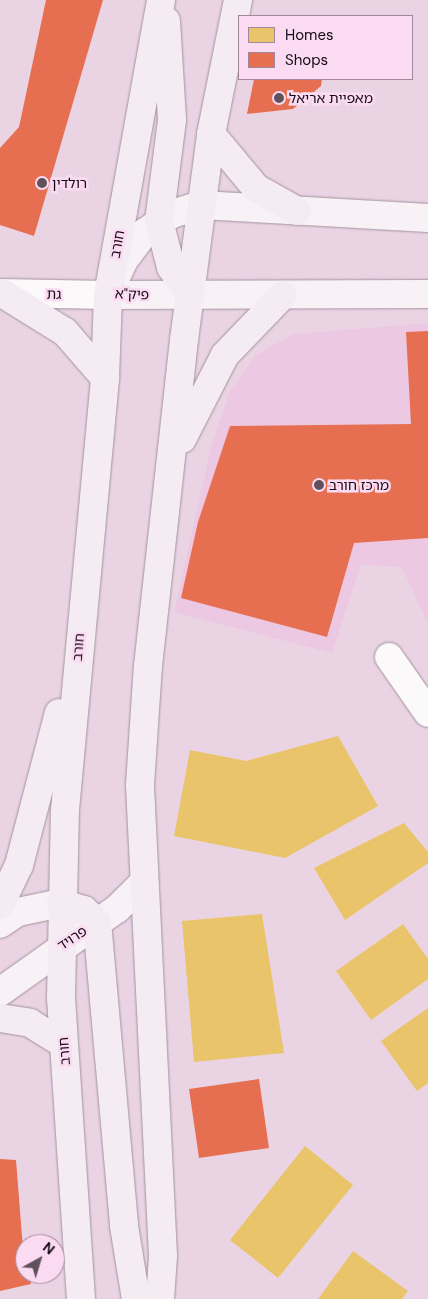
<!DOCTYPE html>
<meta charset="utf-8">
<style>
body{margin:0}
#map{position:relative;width:428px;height:1299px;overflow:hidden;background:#ead4e4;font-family:"DM Sans","Noto Sans Hebrew",sans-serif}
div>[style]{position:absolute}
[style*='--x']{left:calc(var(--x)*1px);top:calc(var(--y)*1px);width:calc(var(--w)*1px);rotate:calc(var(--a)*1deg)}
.built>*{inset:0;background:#ecc8e2}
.homes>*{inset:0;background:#e9c46a}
.shops>*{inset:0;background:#e76f51}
.roads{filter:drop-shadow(0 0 1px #a3939f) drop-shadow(0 0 1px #a3939f)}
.street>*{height:28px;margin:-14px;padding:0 14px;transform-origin:14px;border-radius:14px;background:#fcf9fb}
.secondary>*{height:28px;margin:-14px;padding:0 14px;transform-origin:14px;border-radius:14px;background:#f8f2f7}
.primary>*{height:28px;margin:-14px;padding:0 14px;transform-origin:14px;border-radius:14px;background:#f4ecf2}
.dots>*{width:14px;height:14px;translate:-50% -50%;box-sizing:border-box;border:2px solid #fbdbf2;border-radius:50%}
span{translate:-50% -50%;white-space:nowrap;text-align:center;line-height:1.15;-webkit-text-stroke:5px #fbdbf2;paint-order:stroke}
.poi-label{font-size:14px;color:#170a14}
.left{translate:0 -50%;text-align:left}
.street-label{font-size:14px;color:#170a14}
.legend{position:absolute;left:238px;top:15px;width:175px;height:65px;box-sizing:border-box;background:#fbdbf2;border:1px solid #a08799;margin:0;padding:6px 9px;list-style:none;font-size:15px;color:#170a14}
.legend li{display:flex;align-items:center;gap:10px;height:25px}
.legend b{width:25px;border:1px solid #a08799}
.north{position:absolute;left:15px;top:1234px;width:50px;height:50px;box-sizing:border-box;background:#fbdbf2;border:1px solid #a08799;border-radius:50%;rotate:39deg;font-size:14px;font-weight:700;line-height:20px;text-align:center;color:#170a14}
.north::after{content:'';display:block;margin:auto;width:18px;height:22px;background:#61515d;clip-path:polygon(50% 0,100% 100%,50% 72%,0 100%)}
</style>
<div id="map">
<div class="built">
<div style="clip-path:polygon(428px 323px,428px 624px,402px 567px,361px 565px,332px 653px,174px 612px,211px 447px,230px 391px,256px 355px,293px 334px)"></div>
</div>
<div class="homes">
<div style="clip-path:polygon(338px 736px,378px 806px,285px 858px,174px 836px,190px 750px,246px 761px)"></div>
<div style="clip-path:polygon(404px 823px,428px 852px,428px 863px,345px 920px,314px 868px)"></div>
<div style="clip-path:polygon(262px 914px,284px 1053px,194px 1062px,182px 921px)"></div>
<div style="clip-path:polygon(403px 924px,428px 959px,428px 979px,371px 1020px,336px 971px)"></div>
<div style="clip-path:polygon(428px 1008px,428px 1083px,417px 1091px,381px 1041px)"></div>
<div style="clip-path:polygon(305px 1146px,353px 1185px,278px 1278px,230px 1240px)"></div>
<div style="clip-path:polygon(353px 1251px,408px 1291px,402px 1299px,318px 1299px)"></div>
</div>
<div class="shops">
<div style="clip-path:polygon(46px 0,103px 0,34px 236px,0 225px,0 148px,19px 127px)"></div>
<div style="clip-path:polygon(254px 79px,322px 79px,321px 86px,293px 109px,247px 114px)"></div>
<div style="clip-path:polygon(428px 331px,428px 538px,354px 543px,327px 637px,181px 598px,198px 522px,230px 426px,411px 424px,406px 332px)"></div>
<div style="clip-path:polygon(259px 1079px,269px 1148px,199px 1158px,189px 1089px)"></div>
<div style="clip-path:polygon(0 1159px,16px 1160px,25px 1274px,29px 1274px,31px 1284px,0 1291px)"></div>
</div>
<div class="roads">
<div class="street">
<div style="--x:0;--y:293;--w:108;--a:1.1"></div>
<div style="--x:389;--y:657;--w:68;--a:55.1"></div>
</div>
<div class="secondary">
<div style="--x:428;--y:218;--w:227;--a:-176.7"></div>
<div style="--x:201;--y:205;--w:30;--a:163"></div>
<div style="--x:172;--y:214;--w:32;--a:146"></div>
<div style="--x:145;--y:232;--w:35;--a:127"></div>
<div style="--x:124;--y:260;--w:38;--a:115"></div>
<div style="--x:108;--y:295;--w:320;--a:-0.2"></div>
<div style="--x:0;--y:924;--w:22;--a:-34"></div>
<div style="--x:18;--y:912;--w:44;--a:-11.8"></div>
<div style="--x:0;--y:992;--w:143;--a:-35.4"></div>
<div style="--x:117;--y:909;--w:37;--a:-45"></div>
</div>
<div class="primary">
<div style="--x:166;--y:21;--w:99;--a:86.5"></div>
<div style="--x:172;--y:120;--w:102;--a:97.3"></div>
<div style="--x:159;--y:221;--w:48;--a:75.4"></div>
<div style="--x:171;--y:267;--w:34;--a:56"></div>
<div style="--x:211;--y:134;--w:70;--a:50.2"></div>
<div style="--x:256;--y:188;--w:47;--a:29.3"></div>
<div style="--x:2;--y:293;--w:74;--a:31.8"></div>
<div style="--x:65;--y:332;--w:61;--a:49"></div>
<div style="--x:182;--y:439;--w:94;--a:-62.9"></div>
<div style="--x:225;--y:355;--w:83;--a:-46"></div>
<div style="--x:61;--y:903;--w:24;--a:17"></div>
<div style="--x:84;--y:910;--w:18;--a:43"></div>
<div style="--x:97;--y:922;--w:305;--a:84.9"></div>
<div style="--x:124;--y:1226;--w:74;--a:80.7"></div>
<div style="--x:0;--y:905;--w:44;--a:-64.6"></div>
<div style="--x:19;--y:865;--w:157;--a:-75.3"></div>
<div style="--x:0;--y:1018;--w:30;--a:9"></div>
<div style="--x:30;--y:1023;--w:39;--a:32"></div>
<div style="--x:81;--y:1299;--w:302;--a:-93.8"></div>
<div style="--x:61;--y:998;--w:188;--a:-88.8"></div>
<div style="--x:65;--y:810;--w:434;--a:-84.7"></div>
<div style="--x:105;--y:378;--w:83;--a:-87.9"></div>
<div style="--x:108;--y:295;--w:300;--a:-79.8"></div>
<div style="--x:160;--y:1299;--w:43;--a:-86"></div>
<div style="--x:163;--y:1256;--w:472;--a:-92.8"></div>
<div style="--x:140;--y:785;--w:119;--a:-86.2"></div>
<div style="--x:148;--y:666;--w:328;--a:-83.7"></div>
<div style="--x:184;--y:340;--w:208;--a:-82.5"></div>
<div style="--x:211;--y:134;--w:137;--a:-78.6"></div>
</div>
</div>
<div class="dots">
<div style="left:279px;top:98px;background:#61515d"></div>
<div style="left:42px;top:183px;background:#61515d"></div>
<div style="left:319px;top:485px;background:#61515d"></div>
</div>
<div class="poi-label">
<span class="left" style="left:289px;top:98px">מאפיית אריאל</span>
<span class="left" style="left:52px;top:183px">רולדין</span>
<span class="left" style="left:329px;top:485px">מרכז חורב</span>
</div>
<div class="street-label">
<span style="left:117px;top:244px;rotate:-80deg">חורב</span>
<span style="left:54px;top:294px;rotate:1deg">גת</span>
<span style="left:132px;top:294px;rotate:2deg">פיק"א</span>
<span style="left:78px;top:647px;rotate:-85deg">חורב</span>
<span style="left:72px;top:938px;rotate:-33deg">פרויד</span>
<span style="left:64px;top:1051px;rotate:-94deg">חורב</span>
</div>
<ul class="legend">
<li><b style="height:14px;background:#e9c46a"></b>Homes</li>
<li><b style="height:14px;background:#e76f51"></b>Shops</li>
</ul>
<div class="north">N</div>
</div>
